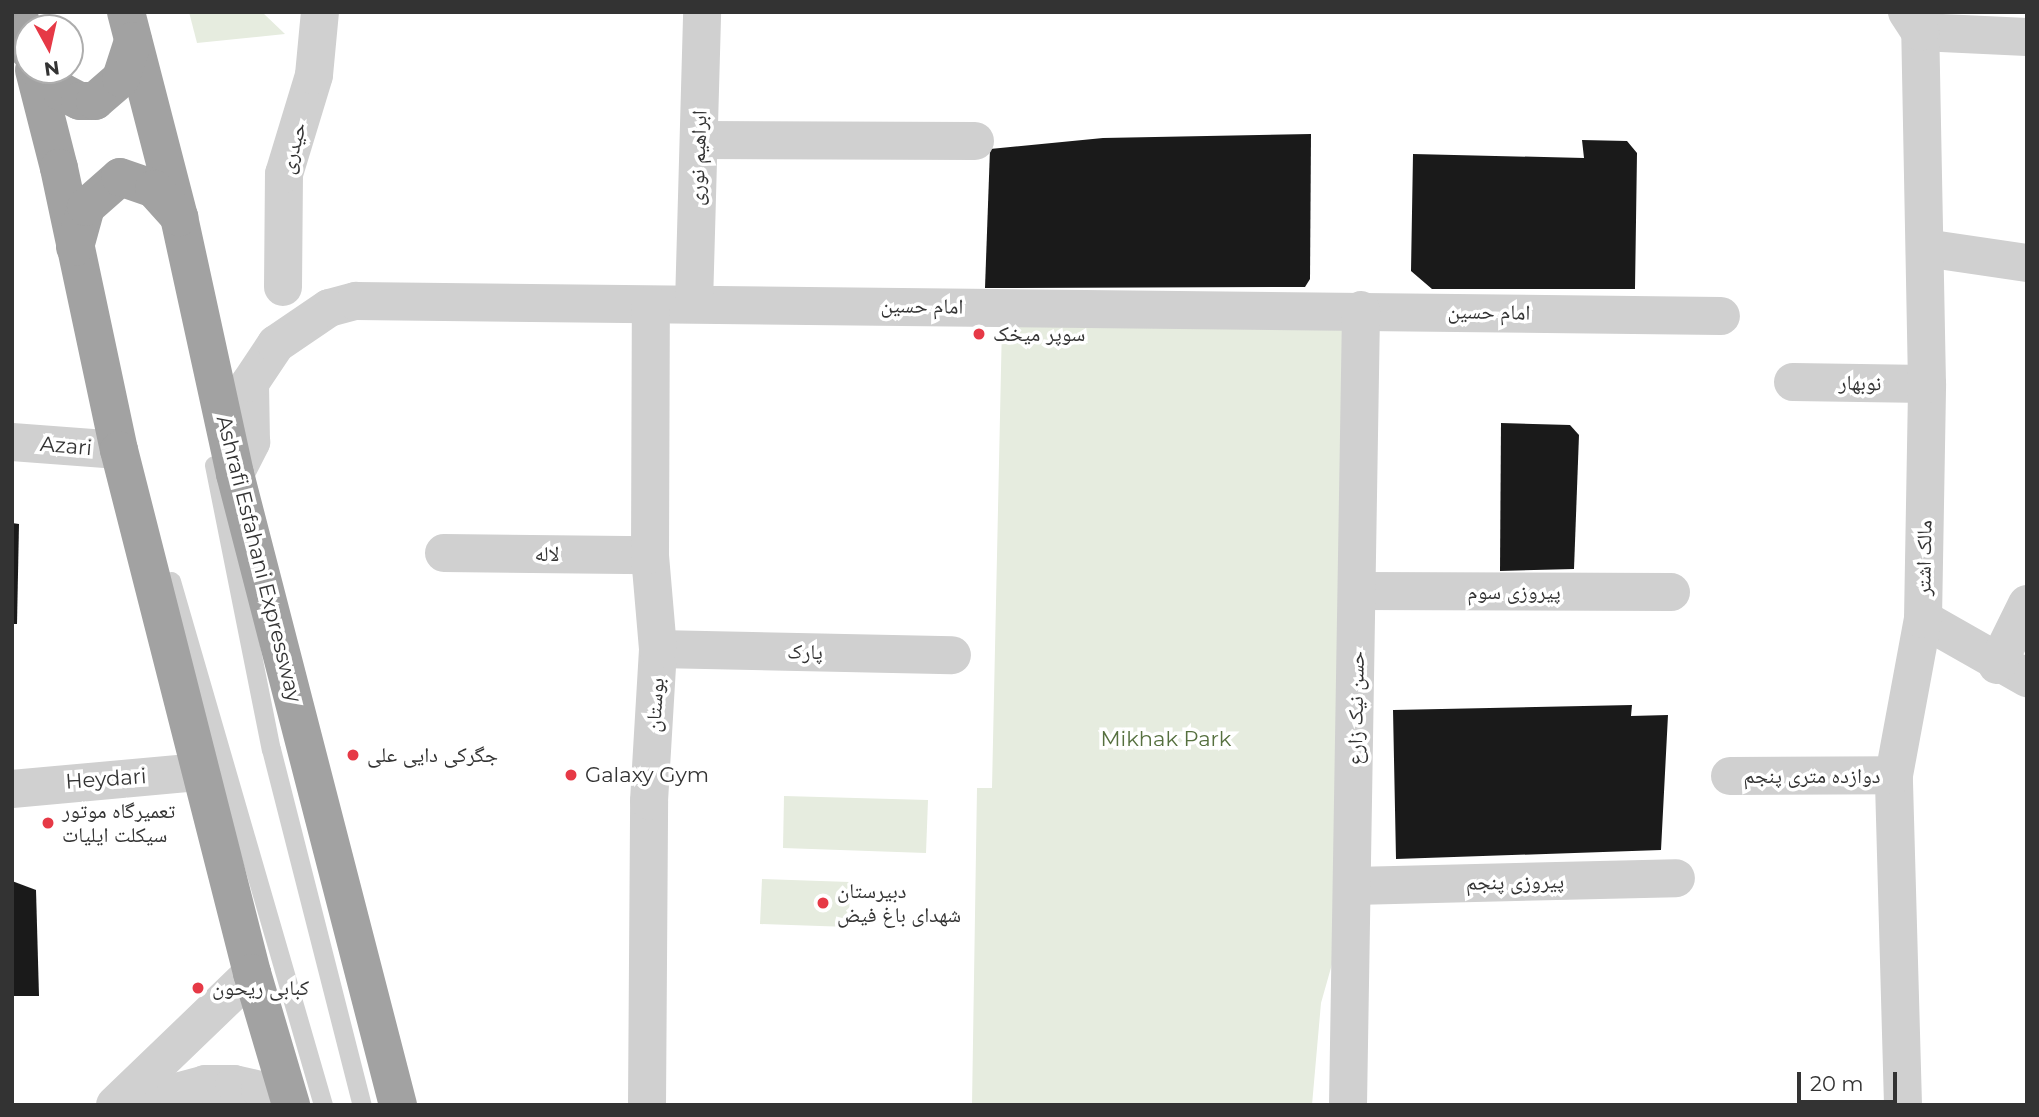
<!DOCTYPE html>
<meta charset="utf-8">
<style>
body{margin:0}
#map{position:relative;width:2039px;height:1117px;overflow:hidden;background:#fff;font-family:Montserrat,"Noto Naskh Arabic",sans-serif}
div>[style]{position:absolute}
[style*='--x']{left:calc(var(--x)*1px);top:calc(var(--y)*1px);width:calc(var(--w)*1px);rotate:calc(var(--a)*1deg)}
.green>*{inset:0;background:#e6ecdf}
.building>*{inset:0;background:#1a1a1a}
.service>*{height:19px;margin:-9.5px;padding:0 9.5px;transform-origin:9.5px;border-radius:9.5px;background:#d0d0d0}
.minor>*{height:38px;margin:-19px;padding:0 19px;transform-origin:19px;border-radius:19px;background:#d0d0d0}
.tertiary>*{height:38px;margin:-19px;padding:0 19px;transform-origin:19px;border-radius:19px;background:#d0d0d0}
.trunk>*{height:38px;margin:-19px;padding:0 19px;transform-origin:19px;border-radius:19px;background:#a2a2a2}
.dots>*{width:19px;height:19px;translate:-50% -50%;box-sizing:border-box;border:4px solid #fff;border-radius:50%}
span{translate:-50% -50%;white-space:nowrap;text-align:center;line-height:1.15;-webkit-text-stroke:7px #fff;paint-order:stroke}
.street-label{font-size:21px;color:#333}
.poi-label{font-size:21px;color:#333}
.left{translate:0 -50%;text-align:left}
.park-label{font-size:21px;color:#56703f}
.frame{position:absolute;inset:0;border:14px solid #333;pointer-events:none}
.north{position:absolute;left:14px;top:14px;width:70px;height:70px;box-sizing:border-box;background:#fff;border:2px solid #adadad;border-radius:50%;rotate:172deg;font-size:19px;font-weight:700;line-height:28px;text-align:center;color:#333}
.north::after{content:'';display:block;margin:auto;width:24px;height:32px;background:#e63946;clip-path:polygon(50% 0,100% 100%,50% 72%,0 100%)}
.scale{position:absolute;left:1797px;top:1072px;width:100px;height:32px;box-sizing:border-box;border:4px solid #333;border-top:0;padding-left:9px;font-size:21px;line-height:24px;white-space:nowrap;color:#333;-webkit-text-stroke:5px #fff;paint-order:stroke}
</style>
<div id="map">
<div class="green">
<div style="clip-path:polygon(189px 12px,262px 12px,285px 34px,197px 43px)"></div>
<div style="clip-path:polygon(1002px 323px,1343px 330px,1336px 950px,1321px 1003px,1312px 1105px,972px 1105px,977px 788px,992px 788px)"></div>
<div style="clip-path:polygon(784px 796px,928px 800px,926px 853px,783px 848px)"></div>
<div style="clip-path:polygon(762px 879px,850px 882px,849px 927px,760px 924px)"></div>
</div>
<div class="building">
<div style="clip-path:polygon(1311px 134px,1310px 279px,1305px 287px,985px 288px,990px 149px,1103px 138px)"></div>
<div style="clip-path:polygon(1582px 140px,1627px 141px,1637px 153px,1635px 289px,1432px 289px,1411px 271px,1413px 154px,1584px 158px)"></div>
<div style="clip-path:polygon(1501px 423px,1570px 425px,1579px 435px,1574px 569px,1500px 571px)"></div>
<div style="clip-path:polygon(12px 523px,19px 524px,17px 624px,12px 624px)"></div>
<div style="clip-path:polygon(1632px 705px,1631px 716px,1668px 715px,1661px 850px,1396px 859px,1393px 710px)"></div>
<div style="clip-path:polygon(12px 881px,36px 890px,39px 996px,12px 996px)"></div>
</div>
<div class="service">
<div style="--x:214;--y:465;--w:290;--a:78.7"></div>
<div style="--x:271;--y:749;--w:367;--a:75.7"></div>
<div style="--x:171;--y:581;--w:546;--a:73.82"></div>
</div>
<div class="minor">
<div style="--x:1920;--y:32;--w:107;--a:2.7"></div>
<div style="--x:699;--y:140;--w:276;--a:0.2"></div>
<div style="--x:1925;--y:248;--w:103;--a:8.4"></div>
<div style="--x:283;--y:287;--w:113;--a:-89.5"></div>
<div style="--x:284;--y:174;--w:103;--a:-73.1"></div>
<div style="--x:314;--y:75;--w:63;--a:-84.6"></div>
<div style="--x:1793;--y:382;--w:134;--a:0.9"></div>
<div style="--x:12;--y:442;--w:107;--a:4.3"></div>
<div style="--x:235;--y:474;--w:36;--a:-63"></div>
<div style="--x:251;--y:442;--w:59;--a:-91"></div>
<div style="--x:250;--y:383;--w:47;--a:-56.3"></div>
<div style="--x:276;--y:344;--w:64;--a:-34.2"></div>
<div style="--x:329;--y:308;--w:28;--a:-15"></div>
<div style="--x:356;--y:301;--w:1365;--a:0.63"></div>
<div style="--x:444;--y:553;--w:206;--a:0.6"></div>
<div style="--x:1357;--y:591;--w:314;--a:0.2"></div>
<div style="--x:1923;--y:619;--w:120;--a:29.6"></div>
<div style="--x:658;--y:649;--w:294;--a:1.2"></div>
<div style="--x:1997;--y:665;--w:68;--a:-63.8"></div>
<div style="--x:1730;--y:776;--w:164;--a:-0.3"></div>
<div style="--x:12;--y:789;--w:189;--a:-5.2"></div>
<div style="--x:1354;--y:886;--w:322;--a:-1.4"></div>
<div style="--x:647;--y:1105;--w:304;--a:-89.6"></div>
<div style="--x:649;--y:801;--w:152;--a:-86.6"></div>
<div style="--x:658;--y:649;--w:94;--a:-94.9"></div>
<div style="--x:650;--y:555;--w:250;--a:-89.8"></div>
<div style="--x:1903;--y:1105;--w:330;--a:-91.6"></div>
<div style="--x:1894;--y:775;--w:159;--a:-79.5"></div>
<div style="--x:1923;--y:619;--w:235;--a:-89"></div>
<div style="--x:1927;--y:384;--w:352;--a:-91.1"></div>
<div style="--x:1920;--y:32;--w:24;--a:-123"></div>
</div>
<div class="tertiary">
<div style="--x:694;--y:304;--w:292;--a:-88.4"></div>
<div style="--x:115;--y:1105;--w:190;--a:-43.9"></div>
<div style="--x:160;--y:1105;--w:21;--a:-39"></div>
<div style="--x:176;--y:1092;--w:30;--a:-15"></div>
<div style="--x:205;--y:1084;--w:29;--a:0"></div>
<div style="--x:234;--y:1084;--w:27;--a:13"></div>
<div style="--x:260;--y:1090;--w:23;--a:41"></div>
<div style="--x:1348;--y:1105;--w:795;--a:-89.06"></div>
</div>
<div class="trunk">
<div style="--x:18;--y:12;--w:39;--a:75"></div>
<div style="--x:126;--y:12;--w:212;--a:75.5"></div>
<div style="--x:179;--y:217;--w:263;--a:77.7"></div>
<div style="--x:235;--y:474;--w:652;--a:75.52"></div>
<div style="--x:34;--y:70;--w:101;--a:75.7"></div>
<div style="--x:59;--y:168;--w:288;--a:78"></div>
<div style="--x:119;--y:450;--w:540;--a:75.73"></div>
<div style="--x:252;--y:973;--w:138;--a:73.5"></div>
<div style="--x:39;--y:70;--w:32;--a:44"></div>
<div style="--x:62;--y:92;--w:20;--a:27"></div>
<div style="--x:80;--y:101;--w:15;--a:0"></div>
<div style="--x:95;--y:101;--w:35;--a:-41"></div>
<div style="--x:121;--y:78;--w:39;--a:-72"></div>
<div style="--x:75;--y:247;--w:41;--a:-74.6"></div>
<div style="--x:86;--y:207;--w:45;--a:-41.4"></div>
<div style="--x:120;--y:177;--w:36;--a:19"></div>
<div style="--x:154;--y:189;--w:38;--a:48"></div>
</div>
<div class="dots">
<div style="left:979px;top:334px;background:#e63946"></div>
<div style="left:353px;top:755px;background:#e63946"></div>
<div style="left:571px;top:775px;background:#e63946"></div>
<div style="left:48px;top:823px;background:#e63946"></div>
<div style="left:823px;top:903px;background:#e63946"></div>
<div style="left:198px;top:988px;background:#e63946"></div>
</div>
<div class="street-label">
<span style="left:293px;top:148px;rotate:-75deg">حیدری</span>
<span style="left:698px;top:158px;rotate:-88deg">ابراهیم نوری</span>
<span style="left:922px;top:306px;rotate:1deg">امام حسین</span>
<span style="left:1489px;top:312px;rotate:1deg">امام حسین</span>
<span style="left:1860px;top:383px;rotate:1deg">نوبهار</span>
<span style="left:66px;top:446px;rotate:5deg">Azari</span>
<span style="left:547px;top:554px;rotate:1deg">لاله</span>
<span style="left:1924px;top:558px;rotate:-89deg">مالک اشتر</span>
<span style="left:259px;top:559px;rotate:76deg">Ashrafi Esfahani Expressway</span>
<span style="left:1514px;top:592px">پیروزی سوم</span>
<span style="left:805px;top:652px;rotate:1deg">پارک</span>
<span style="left:655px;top:705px;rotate:-86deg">بوستان</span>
<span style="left:1356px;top:708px;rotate:-89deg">حسن نیک زارع</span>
<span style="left:1812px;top:776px">دوازده متری پنجم</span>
<span style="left:106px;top:779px;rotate:-4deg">Heydari</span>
<span style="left:1515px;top:882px;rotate:-1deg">پیروزی پنجم</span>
</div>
<div class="poi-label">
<span class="left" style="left:993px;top:334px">سوپر میخک</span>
<span class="left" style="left:367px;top:755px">جگرکی دایی علی</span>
<span class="left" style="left:585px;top:775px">Galaxy Gym</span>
<span class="left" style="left:62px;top:823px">تعمیرگاه موتور<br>سیکلت ایلیات</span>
<span class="left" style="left:837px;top:903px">دبیرستان<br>شهدای باغ فیض</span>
<span class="left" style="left:212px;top:988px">کبابی ریحون</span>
</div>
<div class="park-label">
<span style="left:1166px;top:739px">Mikhak Park</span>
</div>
<div class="frame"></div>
<div class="north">N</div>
<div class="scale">20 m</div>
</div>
